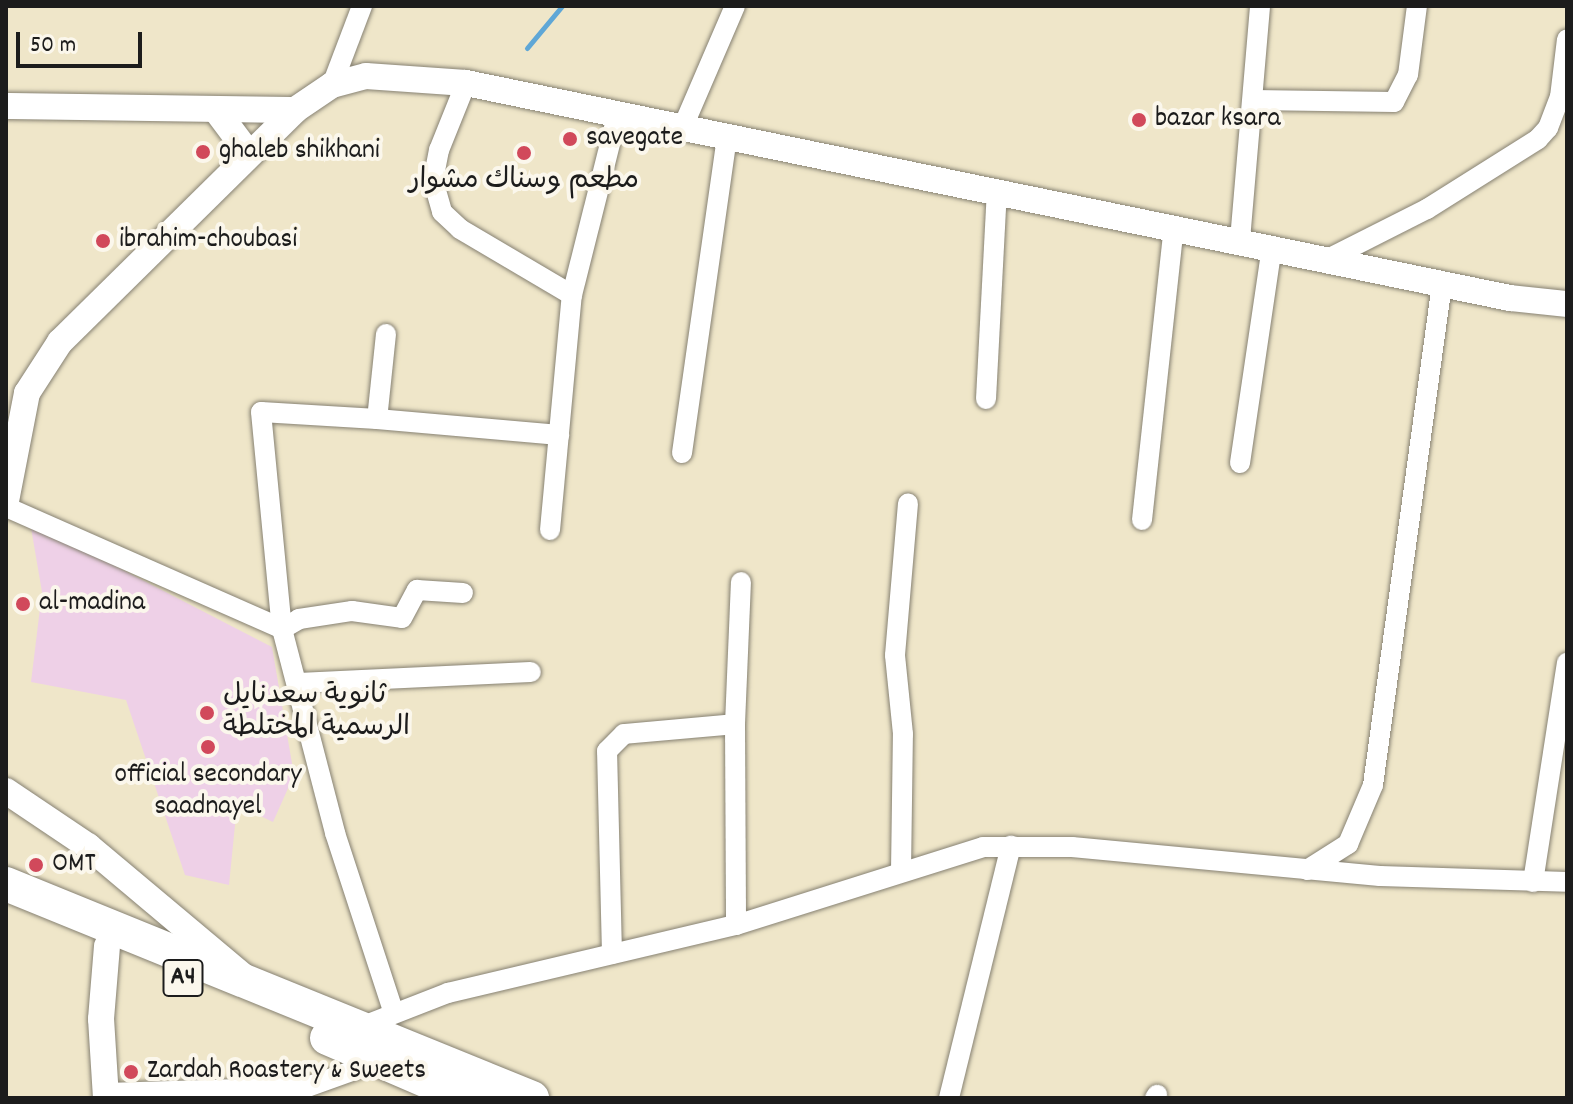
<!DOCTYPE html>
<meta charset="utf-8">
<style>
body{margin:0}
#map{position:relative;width:1573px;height:1104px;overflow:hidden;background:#efe6c9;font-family:Dekko,"Playpen Sans Arabic",sans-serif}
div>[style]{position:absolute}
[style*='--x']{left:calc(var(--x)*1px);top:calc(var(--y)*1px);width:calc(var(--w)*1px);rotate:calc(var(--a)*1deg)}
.built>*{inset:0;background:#eed0e7}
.stream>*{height:5px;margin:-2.5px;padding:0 2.5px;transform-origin:2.5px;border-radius:2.5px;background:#5fa7d6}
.roads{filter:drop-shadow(0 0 2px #868172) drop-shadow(0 0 2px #868172)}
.minor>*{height:20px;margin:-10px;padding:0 10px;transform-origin:10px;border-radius:10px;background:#fff}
.tertiary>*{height:26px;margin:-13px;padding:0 13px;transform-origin:13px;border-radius:13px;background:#fff}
.trunk>*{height:34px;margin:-17px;padding:0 17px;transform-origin:17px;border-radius:17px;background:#fff}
.dots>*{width:22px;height:22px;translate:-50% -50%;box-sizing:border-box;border:4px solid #fbf7ec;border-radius:50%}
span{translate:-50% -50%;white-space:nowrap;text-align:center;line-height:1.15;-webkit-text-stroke:8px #fbf7ec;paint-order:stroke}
.shield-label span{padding:2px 6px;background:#fbf7ec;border:2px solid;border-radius:6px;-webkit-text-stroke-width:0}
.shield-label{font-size:26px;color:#1c1c1c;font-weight:700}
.poi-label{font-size:28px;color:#1c1c1c}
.left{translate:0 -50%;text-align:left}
.frame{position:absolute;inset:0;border:8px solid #1c1c1c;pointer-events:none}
.scale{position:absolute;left:16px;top:32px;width:126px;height:36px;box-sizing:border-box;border:4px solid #1c1c1c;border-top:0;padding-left:10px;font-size:24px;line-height:28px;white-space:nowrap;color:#1c1c1c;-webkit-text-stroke:6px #fbf7ec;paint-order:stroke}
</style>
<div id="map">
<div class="built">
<div style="clip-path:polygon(30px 522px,272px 647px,294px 775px,273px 822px,237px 805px,229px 885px,185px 875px,126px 700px,31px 682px,42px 592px)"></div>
</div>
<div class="stream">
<div style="--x:527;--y:48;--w:55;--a:-50.2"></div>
</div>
<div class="roads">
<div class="minor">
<div style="--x:466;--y:83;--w:72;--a:111.9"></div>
<div style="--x:439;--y:150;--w:31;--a:101"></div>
<div style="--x:433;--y:180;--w:33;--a:74"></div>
<div style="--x:442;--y:212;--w:25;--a:43"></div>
<div style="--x:460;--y:229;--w:130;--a:30.5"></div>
<div style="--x:332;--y:85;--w:85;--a:-69.2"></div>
<div style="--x:1253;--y:100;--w:141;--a:0.8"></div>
<div style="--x:1394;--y:102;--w:30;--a:-63"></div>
<div style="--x:1408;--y:75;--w:70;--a:-82.6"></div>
<div style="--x:682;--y:129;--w:134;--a:-66.7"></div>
<div style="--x:1240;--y:240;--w:235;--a:-85.1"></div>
<div style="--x:1328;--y:259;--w:111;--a:-26.8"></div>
<div style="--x:1427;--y:209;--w:131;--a:-32.2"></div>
<div style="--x:1538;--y:139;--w:15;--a:-48"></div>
<div style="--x:1548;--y:128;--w:33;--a:-69"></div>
<div style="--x:1560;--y:97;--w:58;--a:-83.1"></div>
<div style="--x:386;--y:334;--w:85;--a:96"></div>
<div style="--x:377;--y:419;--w:183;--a:5"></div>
<div style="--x:986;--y:399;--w:208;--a:-87"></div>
<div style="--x:377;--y:419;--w:116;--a:-176.5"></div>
<div style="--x:261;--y:412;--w:218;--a:84.5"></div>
<div style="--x:282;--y:629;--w:20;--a:-30"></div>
<div style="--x:299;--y:619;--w:54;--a:-8.6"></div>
<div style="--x:352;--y:611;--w:50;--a:8"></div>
<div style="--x:402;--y:618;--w:32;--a:-62"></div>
<div style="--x:417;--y:590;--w:46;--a:3.7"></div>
<div style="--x:682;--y:453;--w:318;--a:-81.9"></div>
<div style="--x:1240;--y:463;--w:218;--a:-81.6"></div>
<div style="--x:6;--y:507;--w:302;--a:23.8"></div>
<div style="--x:282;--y:629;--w:211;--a:75.4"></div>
<div style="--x:335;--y:833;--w:186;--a:71.9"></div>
<div style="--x:1142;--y:520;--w:295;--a:-83.8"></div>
<div style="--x:550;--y:530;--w:236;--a:-84.7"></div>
<div style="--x:572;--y:295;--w:189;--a:-75.9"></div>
<div style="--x:298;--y:683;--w:233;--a:-2.7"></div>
<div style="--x:735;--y:724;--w:201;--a:89.7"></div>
<div style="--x:1307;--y:870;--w:49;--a:-32.4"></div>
<div style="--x:1348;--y:844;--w:64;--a:-67"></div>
<div style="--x:1373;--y:785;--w:506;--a:-82.16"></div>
<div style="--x:901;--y:872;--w:138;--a:-89.2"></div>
<div style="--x:903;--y:734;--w:79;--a:-95.8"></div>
<div style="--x:895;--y:655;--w:152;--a:-85.1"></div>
<div style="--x:1533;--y:882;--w:222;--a:-81.2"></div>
<div style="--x:612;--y:954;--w:203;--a:-91.4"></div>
<div style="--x:607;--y:751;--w:24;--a:-45"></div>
<div style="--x:624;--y:734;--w:111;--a:-5.1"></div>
<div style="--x:735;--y:724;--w:142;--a:-87.6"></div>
<div style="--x:358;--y:1028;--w:97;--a:-21.3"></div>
<div style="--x:448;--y:993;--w:296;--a:-13.3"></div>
<div style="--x:736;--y:925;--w:259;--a:-17.5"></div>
<div style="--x:983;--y:847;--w:89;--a:0"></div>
<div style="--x:1072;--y:847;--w:309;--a:5.4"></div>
<div style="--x:1380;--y:876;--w:187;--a:1.8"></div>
<div style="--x:106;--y:1093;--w:201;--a:-1.7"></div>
<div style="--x:307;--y:1087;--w:74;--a:-19.7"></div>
<div style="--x:949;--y:1098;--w:260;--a:-76.2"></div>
<div style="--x:1155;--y:1098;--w:4;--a:-56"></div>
</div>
<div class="tertiary">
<div style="--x:6;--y:106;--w:289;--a:0.8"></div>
<div style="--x:216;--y:110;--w:55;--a:53.1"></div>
<div style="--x:6;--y:501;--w:110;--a:-79"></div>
<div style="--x:27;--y:393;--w:61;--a:-57.1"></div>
<div style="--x:60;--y:342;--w:330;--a:-44.6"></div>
<div style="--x:295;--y:110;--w:45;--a:-34"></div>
<div style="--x:332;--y:85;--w:35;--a:-15"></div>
<div style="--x:366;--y:76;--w:100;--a:4"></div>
<div style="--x:466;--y:83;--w:1066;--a:11.64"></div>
<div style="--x:1510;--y:298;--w:57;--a:6"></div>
<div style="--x:6;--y:791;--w:99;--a:33.9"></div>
<div style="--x:88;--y:846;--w:204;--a:40"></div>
<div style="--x:106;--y:1098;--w:79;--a:-93.6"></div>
<div style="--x:101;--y:1019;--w:73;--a:-85.3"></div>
</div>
<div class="trunk">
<div style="--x:6;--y:884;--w:568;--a:22.14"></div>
<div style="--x:327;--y:1038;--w:151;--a:23.3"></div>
</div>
</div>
<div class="dots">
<div style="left:1139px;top:120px;background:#d1495b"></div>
<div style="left:570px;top:139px;background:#d1495b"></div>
<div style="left:203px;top:152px;background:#d1495b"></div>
<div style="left:524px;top:153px;background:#d1495b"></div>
<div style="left:103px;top:241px;background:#d1495b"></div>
<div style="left:23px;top:604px;background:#d1495b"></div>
<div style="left:207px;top:713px;background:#d1495b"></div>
<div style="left:208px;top:747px;background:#d1495b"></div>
<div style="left:36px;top:865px;background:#d1495b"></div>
<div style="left:131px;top:1072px;background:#d1495b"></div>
</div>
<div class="shield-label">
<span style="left:183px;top:978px">A4</span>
</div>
<div class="poi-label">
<span class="left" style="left:1155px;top:120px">bazar ksara</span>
<span class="left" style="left:586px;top:139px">savegate</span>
<span class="left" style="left:219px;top:152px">ghaleb shikhani</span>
<span style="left:524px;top:182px">مطعم وسناك مشوار</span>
<span class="left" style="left:119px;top:241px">ibrahim-choubasi</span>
<span class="left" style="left:39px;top:604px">al-madina</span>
<span class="left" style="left:223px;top:713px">ثانوية سعدنايل<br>الرسمية المختلطة</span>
<span style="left:208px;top:792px">official secondary<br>saadnayel</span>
<span class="left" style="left:52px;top:865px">OMT</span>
<span class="left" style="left:147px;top:1072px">Zardah Roastery &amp; Sweets</span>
</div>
<div class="frame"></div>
<div class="scale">50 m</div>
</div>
